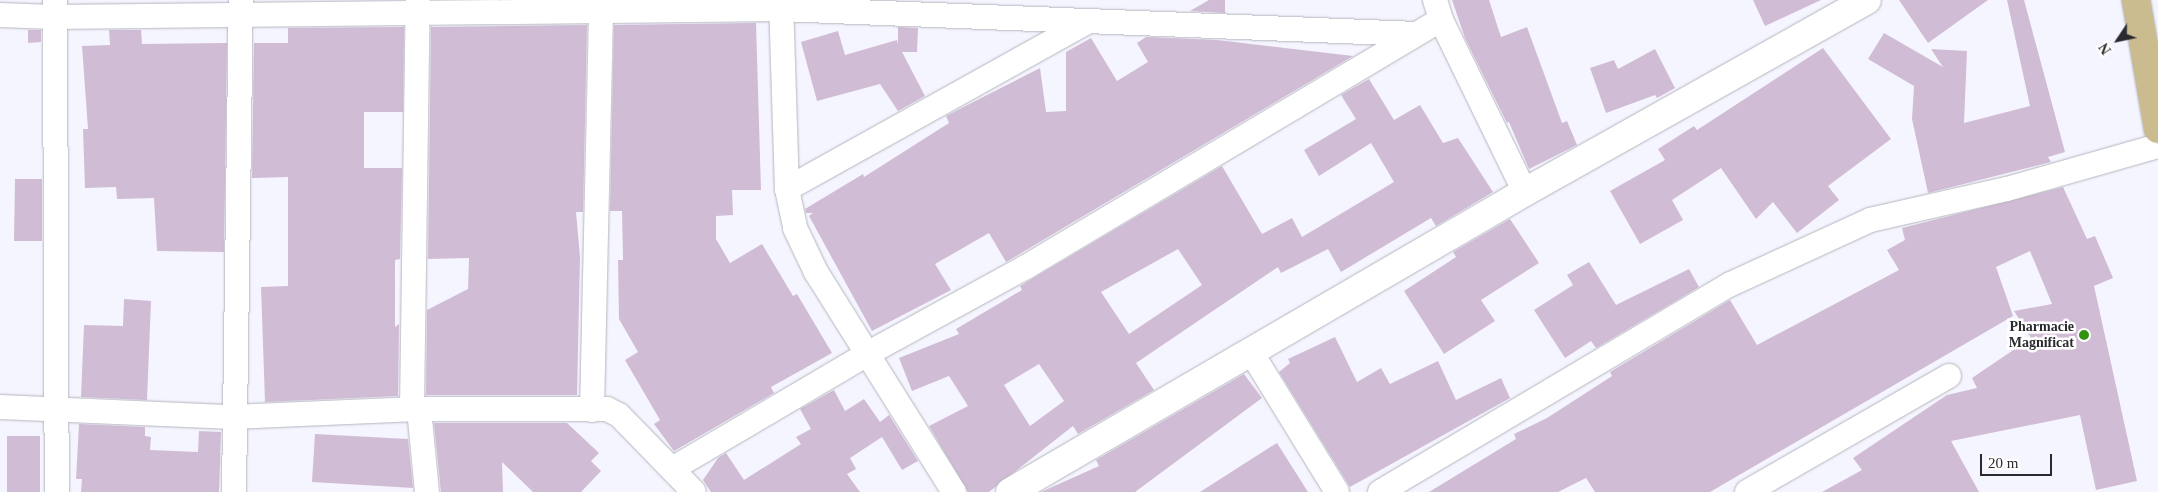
<!DOCTYPE html>
<style>
body{margin:0}
#map{position:relative;width:2158px;height:492px;overflow:hidden;background:#f5f5ff;font-family:Georgia,serif}
div>[style]{position:absolute}
[style*='--x']{left:calc(var(--x)*1px);top:calc(var(--y)*1px);width:calc(var(--w)*1px);rotate:calc(var(--a)*1deg)}
.building>*{inset:0;background:#d1bcd5}
.roads{filter:drop-shadow(0 0 1px #b4b5be) drop-shadow(0 0 1px #b4b5be)}
.street>*{height:24px;margin:-12px;padding:0 12px;transform-origin:12px;border-radius:12px;background:#fff}
.secondary>*{height:28px;margin:-14px;padding:0 14px;transform-origin:14px;border-radius:14px;background:#fff}
.primary>*{height:28px;margin:-14px;padding:0 14px;transform-origin:14px;border-radius:14px;background:#cabc8f}
.dots>*{width:14px;height:14px;translate:-50% -50%;box-sizing:border-box;border:2px solid #fff;border-radius:50%}
span{translate:-50% -50%;white-space:nowrap;text-align:center;line-height:1.15;-webkit-text-stroke:5px #fff;paint-order:stroke}
.poi-label{font-size:14px;color:#2b2b2f;font-weight:700}
.right{translate:-100% -50%;text-align:right}
.north{position:absolute;left:2093px;top:15px;width:50px;height:50px;-webkit-text-stroke:4px #fff;paint-order:stroke;rotate:236deg;font-size:14px;font-weight:700;line-height:20px;text-align:center;color:#2b2b2f}
.north::after{content:'';display:block;margin:auto;width:18px;height:22px;background:#2b2b2f;clip-path:polygon(50% 0,100% 100%,50% 72%,0 100%)}
.scale{position:absolute;left:1980px;top:454px;width:72px;height:22px;box-sizing:border-box;border:2px solid #2b2b2f;border-top:0;padding-left:6px;font-size:15px;line-height:18px;white-space:nowrap;color:#2b2b2f;-webkit-text-stroke:4px #fff;paint-order:stroke}
</style>
<div id="map">
<div class="building">
<div style="clip-path:polygon(1209px 0,1225px 0,1225px 13px,1190px 11px)"></div>
<div style="clip-path:polygon(1452px 0,1489px 0,1501px 37px,1527px 27px,1562px 123px,1567px 121px,1577px 145px,1529px 169px,1509px 122px,1507px 123px,1465px 38px)"></div>
<div style="clip-path:polygon(1753px 0,1821px 0,1765px 26px)"></div>
<div style="clip-path:polygon(1899px 0,1988px 0,1928px 43px)"></div>
<div style="clip-path:polygon(2007px 0,2024px 0,2065px 152px,2048px 157px,2051px 162px,1928px 193px,1912px 119px,1914px 86px,1868px 59px,1884px 33px,1943px 67px,1931px 49px,1967px 51px,1964px 123px,2030px 106px)"></div>
<div style="clip-path:polygon(756px 23px,761px 190px,732px 190px,733px 215px,716px 216px,716px 239px,730px 263px,762px 244px,793px 296px,797px 294px,832px 353px,771px 387px,774px 393px,674px 451px,654px 424px,660px 420px,625px 360px,638px 352px,619px 319px,618px 260px,623px 260px,622px 211px,610px 211px,614px 25px)"></div>
<div style="clip-path:polygon(587px 25px,583px 212px,576px 212px,580px 257px,577px 395px,426px 395px,427px 310px,468px 289px,469px 258px,428px 259px,431px 27px)"></div>
<div style="clip-path:polygon(404px 27px,403px 112px,364px 112px,364px 168px,402px 168px,400px 259px,395px 260px,395px 327px,399px 324px,398px 396px,265px 402px,261px 287px,288px 286px,288px 177px,252px 178px,254px 43px,288px 43px,288px 28px)"></div>
<div style="clip-path:polygon(898px 27px,918px 28px,917px 52px,902px 52px,925px 96px,898px 111px,880px 84px,817px 101px,801px 42px,838px 31px,845px 55px,897px 40px,898px 44px)"></div>
<div style="clip-path:polygon(28px 30px,41px 30px,41px 42px,28px 43px)"></div>
<div style="clip-path:polygon(109px 30px,141px 30px,142px 44px,227px 43px,224px 252px,157px 251px,154px 198px,117px 199px,116px 187px,85px 188px,83px 129px,88px 129px,82px 46px,110px 45px)"></div>
<div style="clip-path:polygon(1146px 37px,1217px 40px,1353px 56px,1006px 262px,989px 233px,935px 264px,951px 290px,872px 331px,809px 216px,813px 213px,806px 213px,805px 209px,863px 174px,864px 177px,949px 123px,946px 116px,1040px 68px,1046px 112px,1066px 111px,1066px 52px,1091px 38px,1117px 81px,1148px 62px,1137px 43px)"></div>
<div style="clip-path:polygon(1823px 48px,1891px 139px,1828px 186px,1839px 200px,1797px 233px,1773px 202px,1756px 219px,1721px 168px,1672px 200px,1683px 220px,1640px 244px,1610px 191px,1665px 160px,1658px 149px,1694px 126px,1697px 130px)"></div>
<div style="clip-path:polygon(1655px 49px,1675px 88px,1657px 98px,1655px 95px,1606px 113px,1590px 68px,1614px 60px,1618px 69px)"></div>
<div style="clip-path:polygon(evenodd,1369px 79px,1394px 120px,1420px 105px,1443px 143px,1458px 138px,1493px 192px,1436px 226px,1431px 218px,1341px 272px,1328px 249px,1281px 273px,1278px 267px,1136px 363px,1154px 390px,1078px 434px,1073px 426px,989px 492px,968px 492px,929px 426px,968px 406px,949px 376px,912px 391px,899px 358px,959px 334px,956px 329px,1022px 290px,1020px 286px,1222px 166px,1262px 234px,1292px 218px,1302px 237px,1394px 182px,1371px 143px,1319px 176px,1304px 150px,1356px 119px,1341px 95px,1369px 79px,1178px 249px,1202px 285px,1129px 334px,1101px 292px,1178px 249px,1369px 79px,1039px 364px,1064px 401px,1030px 426px,1004px 385px,1039px 364px)"></div>
<div style="clip-path:polygon(15px 179px,42px 179px,42px 241px,14px 241px)"></div>
<div style="clip-path:polygon(2063px 187px,2087px 239px,2095px 236px,2113px 278px,2094px 286px,2137px 481px,2096px 490px,2080px 415px,1951px 441px,1979px 492px,1822px 492px,1862px 470px,1853px 458px,1947px 395px,1977px 388px,1972px 378px,2031px 338px,2014px 311px,2052px 304px,2030px 251px,1996px 267px,2013px 316px,1710px 492px,1595px 492px,1586px 478px,1558px 492px,1429px 492px,1516px 439px,1514px 434px,1547px 418px,1612px 376px,1610px 372px,1730px 300px,1757px 345px,1899px 270px,1887px 250px,1905px 240px,1902px 228px)"></div>
<div style="clip-path:polygon(1510px 219px,1539px 263px,1481px 300px,1495px 321px,1444px 354px,1404px 291px,1456px 257px,1453px 252px)"></div>
<div style="clip-path:polygon(1589px 262px,1616px 305px,1689px 269px,1699px 287px,1596px 348px,1591px 341px,1565px 358px,1534px 310px,1573px 285px,1567px 275px)"></div>
<div style="clip-path:polygon(124px 299px,151px 301px,147px 400px,81px 397px,84px 325px,123px 326px)"></div>
<div style="clip-path:polygon(1335px 337px,1357px 382px,1381px 368px,1390px 384px,1438px 361px,1456px 400px,1501px 378px,1510px 398px,1350px 487px,1279px 372px,1290px 363px,1288px 359px)"></div>
<div style="clip-path:polygon(1244px 374px,1262px 398px,1135px 492px,1041px 492px,1099px 466px,1096px 460px)"></div>
<div style="clip-path:polygon(834px 390px,845px 411px,864px 399px,880px 422px,889px 415px,918px 461px,902px 470px,882px 437px,850px 458px,856px 469px,847px 474px,860px 492px,711px 492px,703px 480px,718px 458px,726px 453px,744px 480px,801px 444px,796px 437px,811px 429px,800px 409px)"></div>
<div style="clip-path:polygon(434px 423px,567px 423px,599px 453px,591px 461px,601px 471px,581px 492px,533px 492px,502px 462px,503px 492px,441px 492px)"></div>
<div style="clip-path:polygon(79px 424px,145px 427px,145px 436px,151px 437px,150px 450px,198px 452px,199px 431px,221px 432px,219px 492px,81px 492px,82px 479px,76px 479px)"></div>
<div style="clip-path:polygon(315px 434px,408px 439px,413px 488px,312px 482px)"></div>
<div style="clip-path:polygon(7px 436px,40px 436px,40px 492px,7px 492px)"></div>
<div style="clip-path:polygon(1277px 443px,1308px 492px,1200px 492px,1264px 451px)"></div>
</div>
<div class="roads">
<div class="street">
<div style="--x:55;--y:0;--w:492;--a:89.8"></div>
<div style="--x:781;--y:0;--w:189;--a:88.2"></div>
<div style="--x:787;--y:189;--w:40;--a:78"></div>
<div style="--x:795;--y:228;--w:49;--a:64.5"></div>
<div style="--x:816;--y:272;--w:260;--a:57.9"></div>
<div style="--x:1435;--y:0;--w:21;--a:73"></div>
<div style="--x:1441;--y:20;--w:191;--a:64"></div>
<div style="--x:0;--y:15;--w:54;--a:2.1"></div>
<div style="--x:54;--y:17;--w:727;--a:-0.63"></div>
<div style="--x:781;--y:9;--w:635;--a:2.25"></div>
<div style="--x:787;--y:189;--w:341;--a:-29.1"></div>
<div style="--x:1251;--y:352;--w:164;--a:58.4"></div>
<div style="--x:0;--y:407;--w:232;--a:2.5"></div>
<div style="--x:232;--y:417;--w:180;--a:-2.5"></div>
<div style="--x:412;--y:409;--w:195;--a:0"></div>
<div style="--x:607;--y:409;--w:13;--a:27"></div>
<div style="--x:619;--y:415;--w:107;--a:45.8"></div>
<div style="--x:412;--y:409;--w:409;--a:-89.2"></div>
<div style="--x:419;--y:409;--w:83;--a:84.5"></div>
<div style="--x:592;--y:410;--w:410;--a:-88.7"></div>
<div style="--x:672;--y:469;--w:226;--a:-30.5"></div>
<div style="--x:867;--y:354;--w:181;--a:-28.7"></div>
<div style="--x:1026;--y:267;--w:483;--a:-30.8"></div>
<div style="--x:234;--y:492;--w:492;--a:-89.2"></div>
<div style="--x:1380;--y:492;--w:408;--a:-30.7"></div>
<div style="--x:1731;--y:284;--w:153;--a:-24.7"></div>
<div style="--x:1870;--y:220;--w:140;--a:-12.8"></div>
<div style="--x:2007;--y:189;--w:157;--a:-15.9"></div>
<div style="--x:1747;--y:492;--w:233;--a:-29.9"></div>
</div>
<div class="secondary">
<div style="--x:1010;--y:492;--w:596;--a:-30.22"></div>
<div style="--x:1525;--y:192;--w:392;--a:-29.3"></div>
</div>
<div class="primary">
<div style="--x:2136;--y:0;--w:131;--a:80.3"></div>
</div>
</div>
<div class="dots">
<div style="left:2084px;top:335px;background:#319314"></div>
</div>
<div class="poi-label">
<span class="right" style="left:2074px;top:335px">Pharmacie<br>Magnificat</span>
</div>
<div class="north">N</div>
<div class="scale">20 m</div>
</div>
